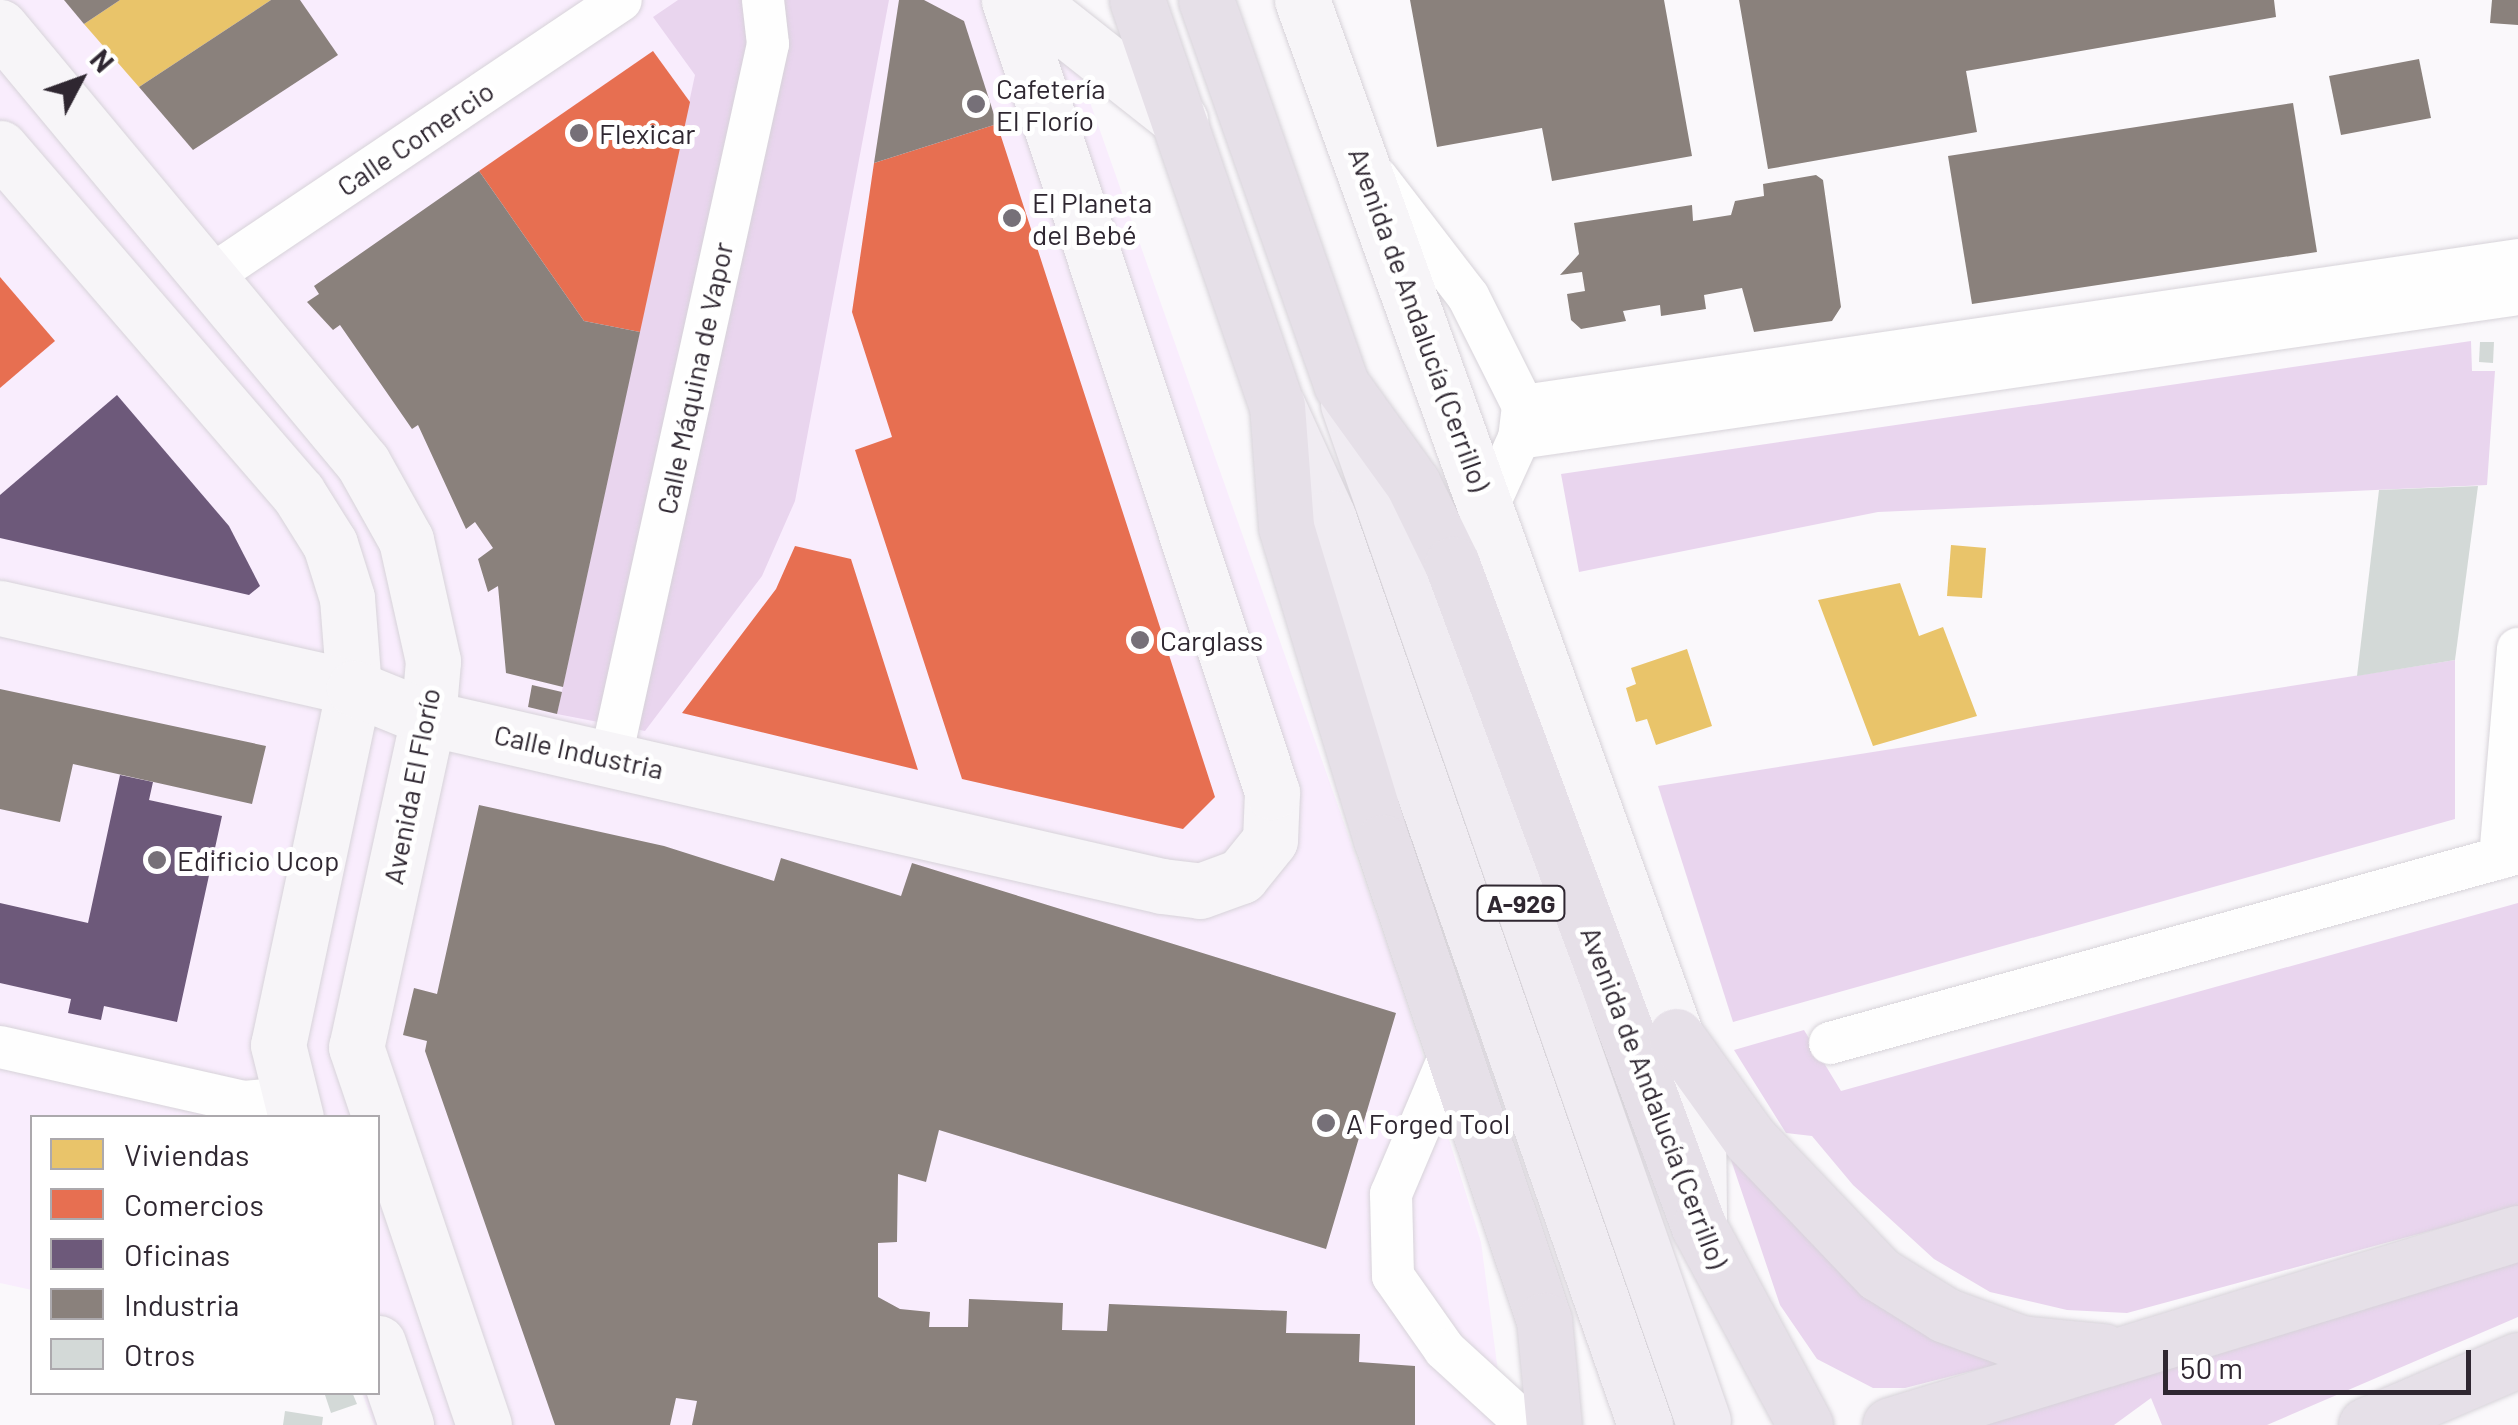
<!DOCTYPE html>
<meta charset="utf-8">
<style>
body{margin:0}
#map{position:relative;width:2518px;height:1425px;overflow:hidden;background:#faf8fb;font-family:Barlow,sans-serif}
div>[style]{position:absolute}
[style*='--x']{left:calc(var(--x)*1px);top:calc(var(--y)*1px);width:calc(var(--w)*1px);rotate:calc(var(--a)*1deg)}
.built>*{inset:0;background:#f9edfd}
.green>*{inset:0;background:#e9d5ee}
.homes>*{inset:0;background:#e9c46a}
.shops>*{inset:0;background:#e76f51}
.offices>*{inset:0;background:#6d597a}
.industry>*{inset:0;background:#8a817c}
.building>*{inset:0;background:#d3d9d7}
.roads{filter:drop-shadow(0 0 2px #d7d3d9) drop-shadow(0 0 2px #d7d3d9)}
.street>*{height:42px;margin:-21px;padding:0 21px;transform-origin:21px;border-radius:21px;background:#fefefe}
.secondary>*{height:55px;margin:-27.5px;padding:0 27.5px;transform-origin:27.5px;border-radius:27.5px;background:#f7f5f8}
.primary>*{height:55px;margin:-27.5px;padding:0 27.5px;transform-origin:27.5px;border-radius:27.5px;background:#f0ecf2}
.highway>*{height:55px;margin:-27.5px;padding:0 27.5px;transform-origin:27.5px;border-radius:27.5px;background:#e6e0e8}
.dots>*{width:28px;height:28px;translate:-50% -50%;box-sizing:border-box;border:5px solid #fff;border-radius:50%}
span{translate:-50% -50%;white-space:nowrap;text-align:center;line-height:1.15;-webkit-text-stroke:10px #fff;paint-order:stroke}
.shield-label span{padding:2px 8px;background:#fff;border:2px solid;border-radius:8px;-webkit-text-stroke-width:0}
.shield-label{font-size:25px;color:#2f2731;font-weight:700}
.poi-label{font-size:28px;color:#2f2731}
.left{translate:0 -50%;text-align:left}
.street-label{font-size:28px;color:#2f2731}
.legend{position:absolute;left:30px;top:1115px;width:350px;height:280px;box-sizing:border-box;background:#fff;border:2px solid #aca9ad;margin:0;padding:12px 18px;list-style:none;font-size:30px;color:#2f2731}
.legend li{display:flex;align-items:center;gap:20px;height:50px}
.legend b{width:50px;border:2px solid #aca9ad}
.north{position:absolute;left:30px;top:30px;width:100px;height:100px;-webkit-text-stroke:8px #fff;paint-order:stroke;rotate:49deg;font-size:28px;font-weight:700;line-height:40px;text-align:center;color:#2f2731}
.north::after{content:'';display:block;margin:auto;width:35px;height:45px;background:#2f2731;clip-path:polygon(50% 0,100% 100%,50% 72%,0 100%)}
.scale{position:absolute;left:2163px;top:1350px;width:308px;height:45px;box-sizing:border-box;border:5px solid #2f2731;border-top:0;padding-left:12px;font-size:30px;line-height:35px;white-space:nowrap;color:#2f2731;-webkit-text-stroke:8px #fff;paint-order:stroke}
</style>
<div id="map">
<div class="built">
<div style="clip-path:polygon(0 0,1054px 0,1399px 979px,1481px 1242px,1505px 1425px,374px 1425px,362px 1393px,378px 1392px,378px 1118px,32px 1118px,32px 1290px,0 1283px)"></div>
</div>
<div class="green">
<div style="clip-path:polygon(678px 0,889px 0,795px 501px,762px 576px,645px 731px,557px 714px,695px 75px,653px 17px)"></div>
<div style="clip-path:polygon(2471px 341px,2472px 371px,2495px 371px,2487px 485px,1878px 512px,1579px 572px,1561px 474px)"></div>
<div style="clip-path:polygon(2455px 660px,2455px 819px,1733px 1022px,1658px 786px)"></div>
<div style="clip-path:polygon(2518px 903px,2518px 1207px,2127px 1313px,2067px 1310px,1990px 1292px,1934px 1259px,1853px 1185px,1812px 1136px,1786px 1133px,1734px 1050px,1804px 1030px,1841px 1091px)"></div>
<div style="clip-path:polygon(1729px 1154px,1849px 1282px,2003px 1363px,1905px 1388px,1873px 1388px,1817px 1359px,1780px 1305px)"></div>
<div style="clip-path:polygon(2518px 1256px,2518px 1317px,2267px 1425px,2162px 1425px,2151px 1398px,2114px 1425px,1973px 1425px)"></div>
</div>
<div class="homes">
<div style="clip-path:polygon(120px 0,271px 0,139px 87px,84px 24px)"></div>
<div style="clip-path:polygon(1951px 545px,1986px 548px,1982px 598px,1947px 596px)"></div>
<div style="clip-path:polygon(1900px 583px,1919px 636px,1943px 627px,1977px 716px,1873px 746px,1818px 600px)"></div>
<div style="clip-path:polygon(1687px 649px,1712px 726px,1656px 745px,1647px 719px,1636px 722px,1626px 688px,1636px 684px,1631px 668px)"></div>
</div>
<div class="shops">
<div style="clip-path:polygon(653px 51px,690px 102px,640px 332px,584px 321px,479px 171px)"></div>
<div style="clip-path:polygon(997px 124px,1215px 797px,1183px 829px,962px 779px,855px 450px,892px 437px,852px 312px,874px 163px)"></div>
<div style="clip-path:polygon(0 277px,55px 341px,0 388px)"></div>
<div style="clip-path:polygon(795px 546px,851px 559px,918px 770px,682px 713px,776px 589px)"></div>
</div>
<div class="offices">
<div style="clip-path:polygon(117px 395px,229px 526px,260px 586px,249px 595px,0 538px,0 495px)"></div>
<div style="clip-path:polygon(120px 775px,153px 782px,149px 800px,222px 816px,177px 1022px,104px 1006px,101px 1020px,68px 1013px,71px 999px,0 983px,0 903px,88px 923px)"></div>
</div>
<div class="industry">
<div style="clip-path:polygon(64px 0,120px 0,84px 24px)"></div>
<div style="clip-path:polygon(271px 0,300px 0,338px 55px,193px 150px,139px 87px)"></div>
<div style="clip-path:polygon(899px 0,924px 0,964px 21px,997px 124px,874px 163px)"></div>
<div style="clip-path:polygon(1410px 0,1664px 0,1692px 156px,1552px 181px,1542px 128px,1437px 147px)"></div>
<div style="clip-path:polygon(1739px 0,2274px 0,2276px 17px,1966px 71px,1977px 132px,1768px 169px)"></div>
<div style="clip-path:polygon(2492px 0,2518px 0,2518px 25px,2490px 23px)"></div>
<div style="clip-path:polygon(2419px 59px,2431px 118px,2341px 135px,2329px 76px)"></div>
<div style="clip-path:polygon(2293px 103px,2317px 252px,1972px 304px,1948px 156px)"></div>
<div style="clip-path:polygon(479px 171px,584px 321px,640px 332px,563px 687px,506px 673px,498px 586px,488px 592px,478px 559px,493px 548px,475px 522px,466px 529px,418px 425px,412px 429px,340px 325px,333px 330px,307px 302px,319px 294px,314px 286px)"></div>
<div style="clip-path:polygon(1816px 175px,1823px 180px,1841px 307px,1832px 321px,1754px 332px,1742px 288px,1704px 295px,1706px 309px,1661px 316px,1660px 305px,1623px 311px,1626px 321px,1581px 329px,1571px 320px,1567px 294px,1585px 291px,1582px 272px,1560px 275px,1579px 254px,1574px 223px,1692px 205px,1693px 221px,1731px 215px,1735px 201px,1764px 196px,1763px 184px)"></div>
<div style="clip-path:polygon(532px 685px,562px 692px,557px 714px,528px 707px)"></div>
<div style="clip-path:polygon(0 689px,266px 746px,252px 804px,73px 764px,60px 822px,0 809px)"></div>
<div style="clip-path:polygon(479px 805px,664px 846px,774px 881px,781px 858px,901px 896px,912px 863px,1396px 1013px,1326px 1249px,939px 1130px,926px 1182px,898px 1174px,897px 1242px,878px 1243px,878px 1297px,900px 1309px,930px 1312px,929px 1327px,968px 1327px,969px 1299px,1063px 1303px,1062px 1330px,1107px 1331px,1109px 1304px,1287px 1311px,1286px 1333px,1360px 1334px,1359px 1362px,1415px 1366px,1415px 1425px,692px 1425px,697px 1401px,676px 1398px,670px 1425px,555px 1425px,425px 1051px,427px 1041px,403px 1035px,414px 988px,437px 994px)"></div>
</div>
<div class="building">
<div style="clip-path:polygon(2480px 342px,2494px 342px,2493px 363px,2479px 362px)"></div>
<div style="clip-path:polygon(2478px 486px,2455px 660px,2357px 676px,2379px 490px)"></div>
<div style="clip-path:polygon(324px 1392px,352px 1392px,357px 1404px,331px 1413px)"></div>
<div style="clip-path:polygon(285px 1411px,323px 1417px,322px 1425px,283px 1425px)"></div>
</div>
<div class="roads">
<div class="street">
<div style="--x:1377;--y:178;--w:149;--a:52.4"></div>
<div style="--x:1468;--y:296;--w:123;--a:63.4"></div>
<div style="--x:1523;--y:406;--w:32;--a:97"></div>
<div style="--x:1519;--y:438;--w:75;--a:114.5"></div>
<div style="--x:209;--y:277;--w:496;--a:-33.9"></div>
<div style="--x:1523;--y:406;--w:1006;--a:-8.35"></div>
<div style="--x:1519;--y:438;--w:1009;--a:-8.2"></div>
<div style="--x:611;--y:757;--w:730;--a:-77.58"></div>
<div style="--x:768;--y:44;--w:44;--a:-96.5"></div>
<div style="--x:2500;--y:858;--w:210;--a:-85.1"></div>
<div style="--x:1830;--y:1043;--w:714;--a:-15.44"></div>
<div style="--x:0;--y:1047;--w:250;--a:12.7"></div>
<div style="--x:244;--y:1102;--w:46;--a:-5"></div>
<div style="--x:1453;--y:1048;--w:159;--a:113"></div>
<div style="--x:1391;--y:1194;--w:82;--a:88.6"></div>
<div style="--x:1393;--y:1276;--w:90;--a:54.9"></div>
<div style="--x:1445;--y:1350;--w:111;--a:42.4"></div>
</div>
<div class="secondary">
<div style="--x:1028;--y:0;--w:194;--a:38.3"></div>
<div style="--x:1302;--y:0;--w:1101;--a:70.15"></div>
<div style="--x:1676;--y:1036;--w:86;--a:75.2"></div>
<div style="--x:1698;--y:1119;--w:100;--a:89.4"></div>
<div style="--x:0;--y:27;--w:567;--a:50.22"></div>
<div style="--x:363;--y:463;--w:88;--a:60.8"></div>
<div style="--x:406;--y:540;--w:124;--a:77.4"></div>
<div style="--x:433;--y:661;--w:57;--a:95"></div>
<div style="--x:428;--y:718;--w:337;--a:102.3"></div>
<div style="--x:356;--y:1047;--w:399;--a:71.3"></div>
<div style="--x:0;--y:148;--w:456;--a:49.2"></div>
<div style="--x:298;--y:493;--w:60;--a:57.9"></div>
<div style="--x:330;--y:544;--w:57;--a:72.5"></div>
<div style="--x:347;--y:598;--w:90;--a:85.6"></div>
<div style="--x:354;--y:688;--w:365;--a:102"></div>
<div style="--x:278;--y:1045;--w:75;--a:76.1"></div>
<div style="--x:0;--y:608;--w:363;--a:12.7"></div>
<div style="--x:354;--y:688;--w:80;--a:22.1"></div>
<div style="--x:428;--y:718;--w:753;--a:12.89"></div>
<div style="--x:1162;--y:886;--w:38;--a:7"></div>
<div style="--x:1200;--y:891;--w:44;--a:-20.1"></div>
<div style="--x:1241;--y:876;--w:46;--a:-51.1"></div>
<div style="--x:1270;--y:840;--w:48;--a:-87.6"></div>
<div style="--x:1272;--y:792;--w:835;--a:-108.37"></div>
<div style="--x:378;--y:1343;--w:87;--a:71.1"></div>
</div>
<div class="primary">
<div style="--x:1348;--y:404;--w:1077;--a:70.76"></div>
<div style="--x:1279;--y:409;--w:119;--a:65.6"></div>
<div style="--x:1328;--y:517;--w:962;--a:70.75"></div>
</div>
<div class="highway">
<div style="--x:1137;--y:0;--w:429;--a:71"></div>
<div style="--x:1277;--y:406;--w:121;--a:85.7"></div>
<div style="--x:1286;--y:527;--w:329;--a:73.1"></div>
<div style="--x:1382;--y:842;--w:505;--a:71.28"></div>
<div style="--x:1544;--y:1320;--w:105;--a:84.6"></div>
<div style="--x:1206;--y:0;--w:407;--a:70.6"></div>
<div style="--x:1341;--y:384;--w:123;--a:54.2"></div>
<div style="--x:1413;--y:484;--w:89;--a:64"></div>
<div style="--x:1452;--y:564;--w:708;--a:69.57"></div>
<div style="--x:1699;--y:1227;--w:225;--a:61.8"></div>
<div style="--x:1676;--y:1036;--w:127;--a:54.3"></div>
<div style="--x:1750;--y:1139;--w:187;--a:46.3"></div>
<div style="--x:1879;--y:1274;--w:78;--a:31.8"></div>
<div style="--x:1945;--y:1315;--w:81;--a:20.2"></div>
<div style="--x:2021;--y:1343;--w:82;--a:5.6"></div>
<div style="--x:1890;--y:1425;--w:657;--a:-17"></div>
<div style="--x:2366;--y:1425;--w:165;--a:-23.2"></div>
</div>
</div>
<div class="dots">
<div style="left:976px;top:104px;background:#767078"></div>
<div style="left:579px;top:133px;background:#767078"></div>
<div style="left:1012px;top:218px;background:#767078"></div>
<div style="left:1140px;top:640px;background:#767078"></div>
<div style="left:157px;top:860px;background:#767078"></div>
<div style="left:1326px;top:1123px;background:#767078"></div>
</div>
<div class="shield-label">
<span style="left:1521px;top:903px">A-92G</span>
</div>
<div class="poi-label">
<span class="left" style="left:996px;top:104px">Cafetería<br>El Florío</span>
<span class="left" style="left:599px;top:133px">Flexicar</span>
<span class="left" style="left:1032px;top:218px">El Planeta<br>del Bebé</span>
<span class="left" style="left:1160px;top:640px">Carglass</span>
<span class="left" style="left:177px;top:860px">Edificio Ucop</span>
<span class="left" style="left:1346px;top:1123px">A Forged Tool</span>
</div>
<div class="street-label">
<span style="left:415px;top:138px;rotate:-34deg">Calle Comercio</span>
<span style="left:1420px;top:319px;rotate:70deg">Avenida de Andalucía (Cerrillo)</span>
<span style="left:694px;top:378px;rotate:-78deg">Calle Máquina de Vapor</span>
<span style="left:579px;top:751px;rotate:12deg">Calle Industria</span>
<span style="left:411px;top:786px;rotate:-79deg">Avenida El Florío</span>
<span style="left:1655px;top:1097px;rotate:69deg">Avenida de Andalucía (Cerrillo)</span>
</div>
<ul class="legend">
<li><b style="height:28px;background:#e9c46a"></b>Viviendas</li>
<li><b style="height:28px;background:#e76f51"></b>Comercios</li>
<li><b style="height:28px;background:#6d597a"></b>Oficinas</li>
<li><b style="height:28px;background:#8a817c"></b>Industria</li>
<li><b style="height:28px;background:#d3d9d7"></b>Otros</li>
</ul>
<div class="north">N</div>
<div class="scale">50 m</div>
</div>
